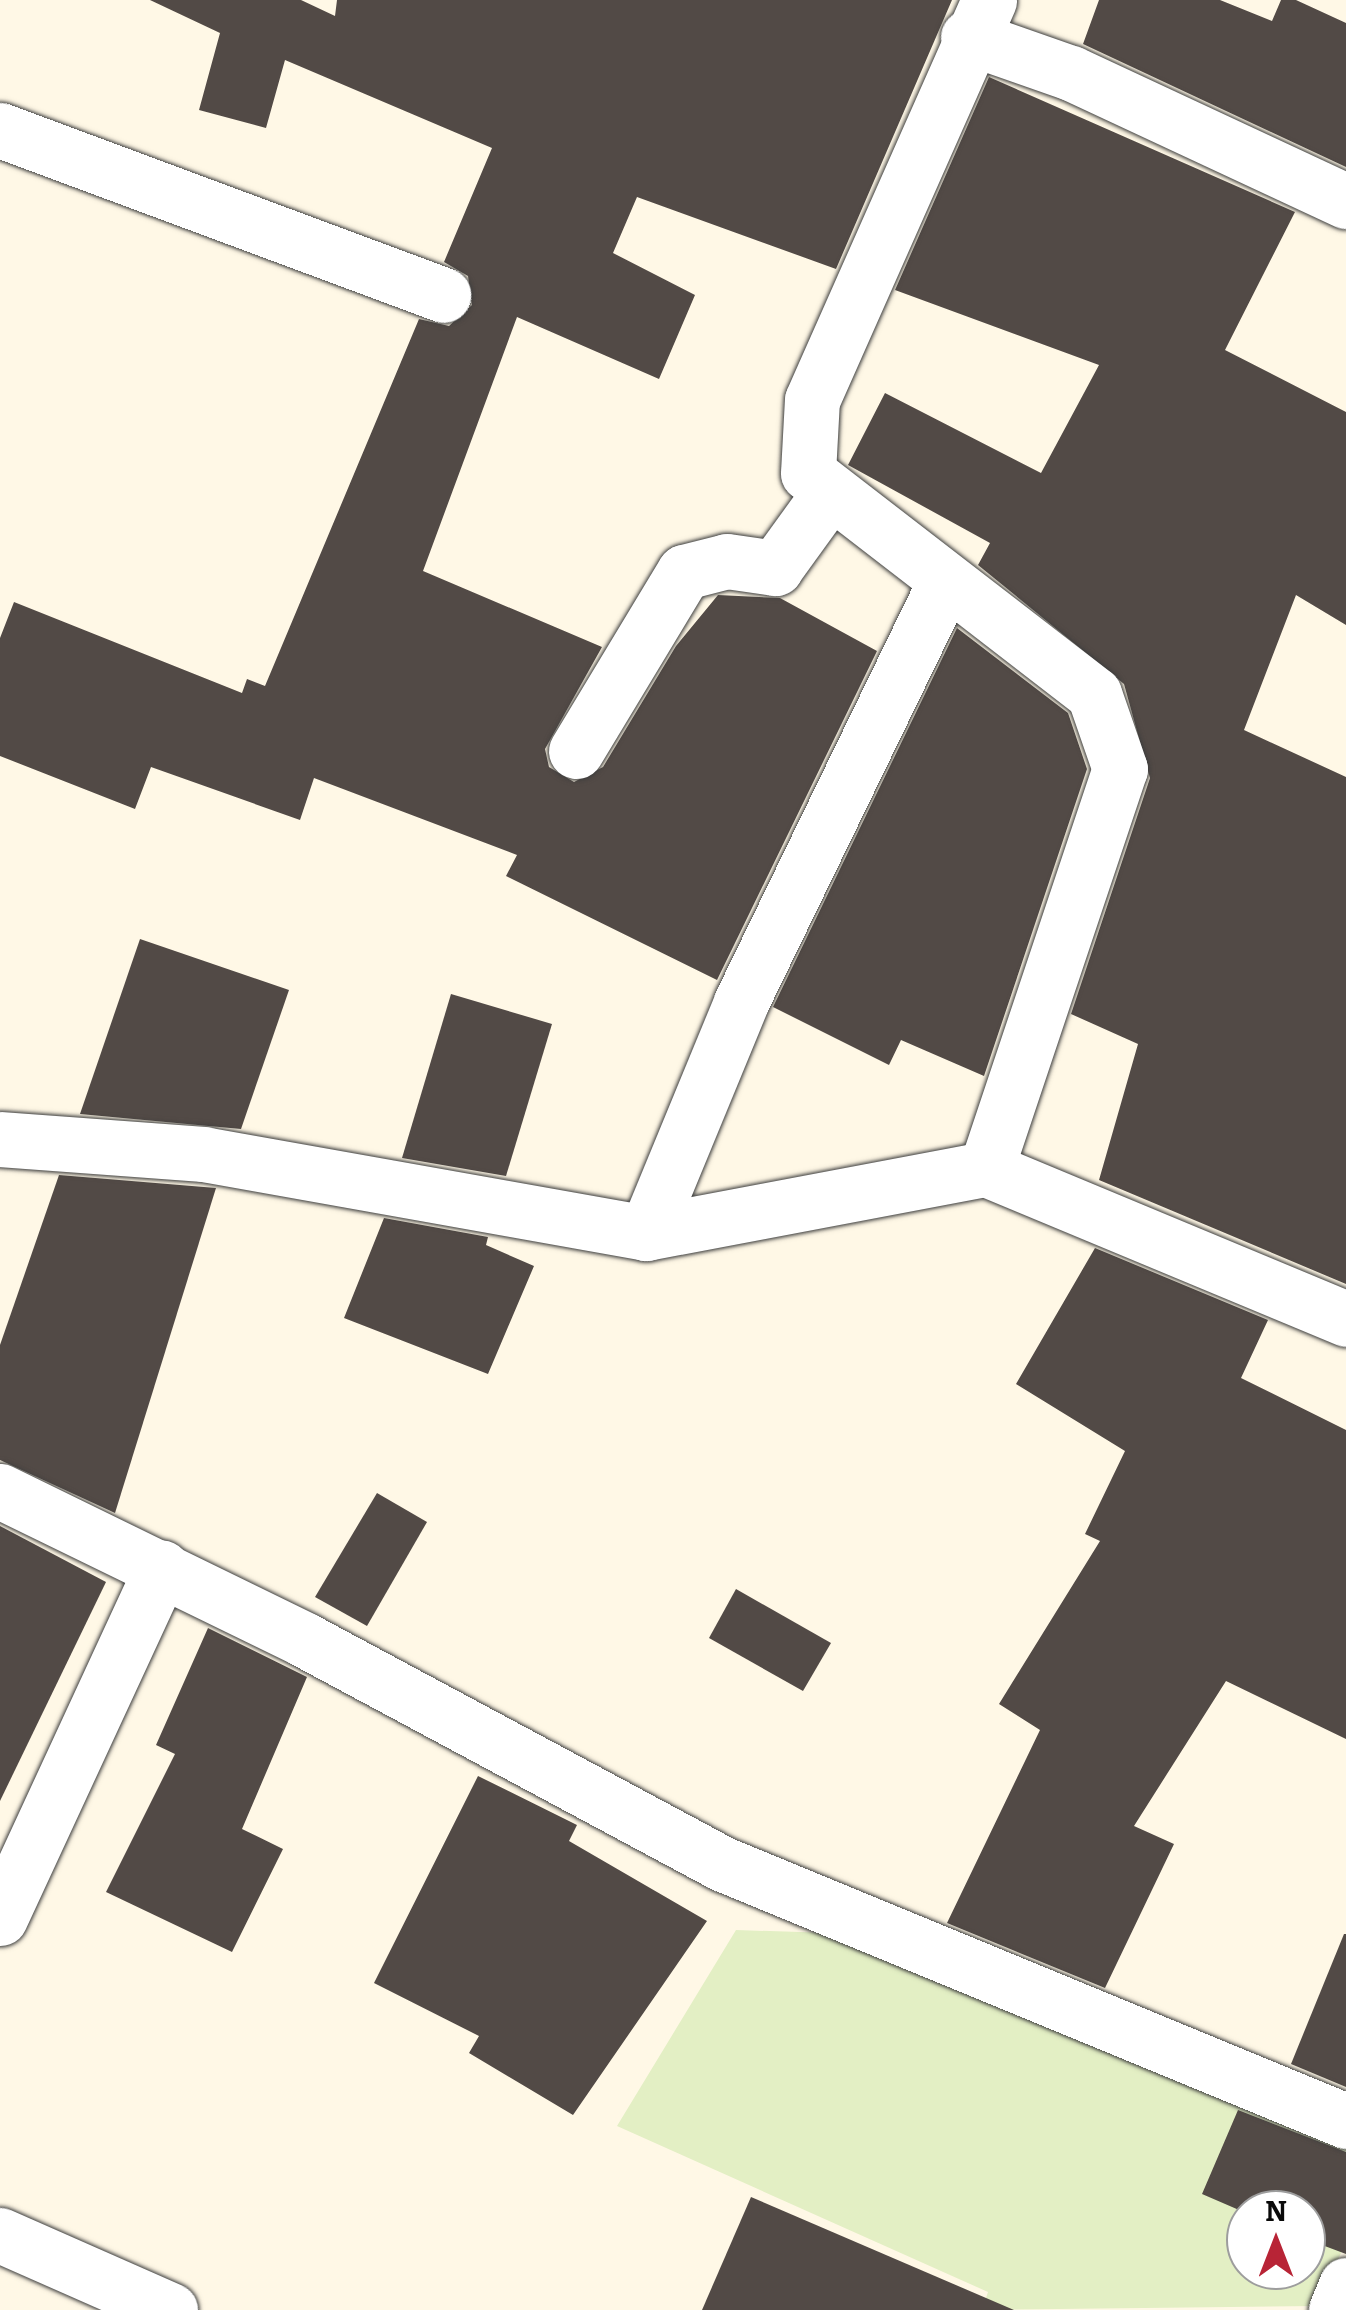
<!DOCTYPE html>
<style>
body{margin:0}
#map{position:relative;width:1346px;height:2310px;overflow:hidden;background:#fff8e6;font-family:Bitter,serif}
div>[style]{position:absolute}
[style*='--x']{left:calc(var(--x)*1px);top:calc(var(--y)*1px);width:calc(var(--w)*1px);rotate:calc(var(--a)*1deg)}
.pitch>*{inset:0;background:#e3efc4}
.building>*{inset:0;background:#524a46}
.roads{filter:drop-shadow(0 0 2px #3d3d3d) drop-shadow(0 0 2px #3d3d3d)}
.minor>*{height:55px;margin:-27.5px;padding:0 27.5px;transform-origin:27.5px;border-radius:27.5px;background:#fff}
span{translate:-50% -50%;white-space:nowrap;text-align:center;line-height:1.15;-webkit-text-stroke:10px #fff;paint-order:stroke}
.north{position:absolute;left:1226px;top:2190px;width:100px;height:100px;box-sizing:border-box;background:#fff;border:2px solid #9d9d9d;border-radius:50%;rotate:0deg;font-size:28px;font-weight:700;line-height:40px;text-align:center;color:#0a0a0a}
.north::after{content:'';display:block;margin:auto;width:35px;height:45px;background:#b82436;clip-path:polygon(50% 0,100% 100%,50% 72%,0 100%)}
</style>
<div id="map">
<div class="pitch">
<div style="clip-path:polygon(evenodd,736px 1930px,831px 1933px,1346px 2147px,1346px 2242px,1317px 2306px,982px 2310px,988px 2292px,617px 2126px,736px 1930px,1246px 2210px,1306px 2210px,1306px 2270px,1246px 2270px,1246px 2210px)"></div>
</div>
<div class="building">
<div style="clip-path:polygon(150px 0,301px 0,335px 16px,337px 0,952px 0,836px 269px,637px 197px,613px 253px,695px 295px,659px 379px,517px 317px,423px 571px,602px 647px,545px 749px,549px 767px,574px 782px,603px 767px,676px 646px,718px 595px,780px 598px,877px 651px,717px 980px,506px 876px,517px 855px,314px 778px,300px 820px,151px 767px,135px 809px,0 756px,0 638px,14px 602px,242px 693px,247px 679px,265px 686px,419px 319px,449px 326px,472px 305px,468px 276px,444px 262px,492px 148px,285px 60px,266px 128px,199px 110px,220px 33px)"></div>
<div style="clip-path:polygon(1099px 0,1220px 0,1272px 21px,1281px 0,1296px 0,1346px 23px,1346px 167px,1083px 44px)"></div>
<div style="clip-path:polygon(989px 77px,1295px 212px,1225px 350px,1346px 412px,1346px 625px,1296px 595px,1244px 730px,1346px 777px,1346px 1284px,1099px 1180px,1138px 1044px,1071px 1014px,1150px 778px,1124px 684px,978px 565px,990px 543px,848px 465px,885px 393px,1041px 473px,1099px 365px,895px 290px)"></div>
<div style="clip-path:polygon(957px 628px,1068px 713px,1087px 769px,984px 1076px,901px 1040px,889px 1065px,773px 1007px)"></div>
<div style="clip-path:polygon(140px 939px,289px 990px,241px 1129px,80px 1114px)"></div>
<div style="clip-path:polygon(451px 994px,552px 1024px,506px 1176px,402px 1158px)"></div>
<div style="clip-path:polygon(59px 1175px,216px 1188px,115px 1513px,0 1460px,0 1345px)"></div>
<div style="clip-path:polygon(384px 1218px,488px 1237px,486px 1245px,534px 1266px,488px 1374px,344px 1318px)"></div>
<div style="clip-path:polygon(1095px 1248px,1268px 1320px,1241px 1378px,1346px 1430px,1346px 1739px,1226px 1681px,1134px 1826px,1174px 1844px,1105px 1988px,947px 1923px,1040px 1730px,999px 1704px,1100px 1541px,1085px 1534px,1125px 1451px,1016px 1384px)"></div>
<div style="clip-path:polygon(377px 1493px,427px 1522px,367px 1626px,315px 1597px)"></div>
<div style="clip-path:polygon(0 1526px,106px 1582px,0 1801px)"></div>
<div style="clip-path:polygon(736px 1589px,831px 1643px,803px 1691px,709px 1638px)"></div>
<div style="clip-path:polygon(208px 1628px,307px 1677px,242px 1829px,283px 1849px,232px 1952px,106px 1892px,175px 1754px,156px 1745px)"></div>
<div style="clip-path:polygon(478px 1776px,577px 1825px,569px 1841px,707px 1921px,573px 2115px,469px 2053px,479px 2036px,374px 1983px)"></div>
<div style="clip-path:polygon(1344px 1934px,1346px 1934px,1346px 2087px,1291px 2064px)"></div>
<div style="clip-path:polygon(1238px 2110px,1346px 2152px,1346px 2254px,1306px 2239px,1306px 2210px,1246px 2213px,1202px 2194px)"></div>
<div style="clip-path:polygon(751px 2197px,1014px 2310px,702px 2310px)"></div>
</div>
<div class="roads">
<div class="minor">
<div style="--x:968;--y:37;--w:109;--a:19.3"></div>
<div style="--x:1071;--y:73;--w:303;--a:25"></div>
<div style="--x:0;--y:130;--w:473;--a:20.4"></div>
<div style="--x:576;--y:751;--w:209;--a:-58.9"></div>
<div style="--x:684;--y:572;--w:44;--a:-14.3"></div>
<div style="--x:727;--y:561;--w:49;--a:8.3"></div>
<div style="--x:775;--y:568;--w:94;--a:-54.1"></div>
<div style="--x:0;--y:1139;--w:204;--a:4.2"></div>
<div style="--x:203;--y:1154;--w:450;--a:10.1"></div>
<div style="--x:646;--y:1233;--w:346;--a:-10.7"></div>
<div style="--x:986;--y:1169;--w:422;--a:-71.5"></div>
<div style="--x:1120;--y:769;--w:79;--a:-109.1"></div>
<div style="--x:1094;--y:694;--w:361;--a:-142.3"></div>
<div style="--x:808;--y:473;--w:73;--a:-86.9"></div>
<div style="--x:812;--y:400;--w:437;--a:-66.1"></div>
<div style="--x:986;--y:1169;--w:390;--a:22.6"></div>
<div style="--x:646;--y:1233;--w:250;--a:-67.6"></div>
<div style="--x:741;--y:1002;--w:467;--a:-64.1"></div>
<div style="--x:0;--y:1491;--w:339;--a:26"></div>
<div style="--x:305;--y:1640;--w:474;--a:28.2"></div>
<div style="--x:723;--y:1864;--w:674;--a:22.42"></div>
<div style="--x:0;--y:1918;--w:386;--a:-65.2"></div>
<div style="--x:0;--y:2235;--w:186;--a:23.8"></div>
<div style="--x:1336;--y:2310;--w:27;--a:-68"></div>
</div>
</div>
<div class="north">N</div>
</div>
